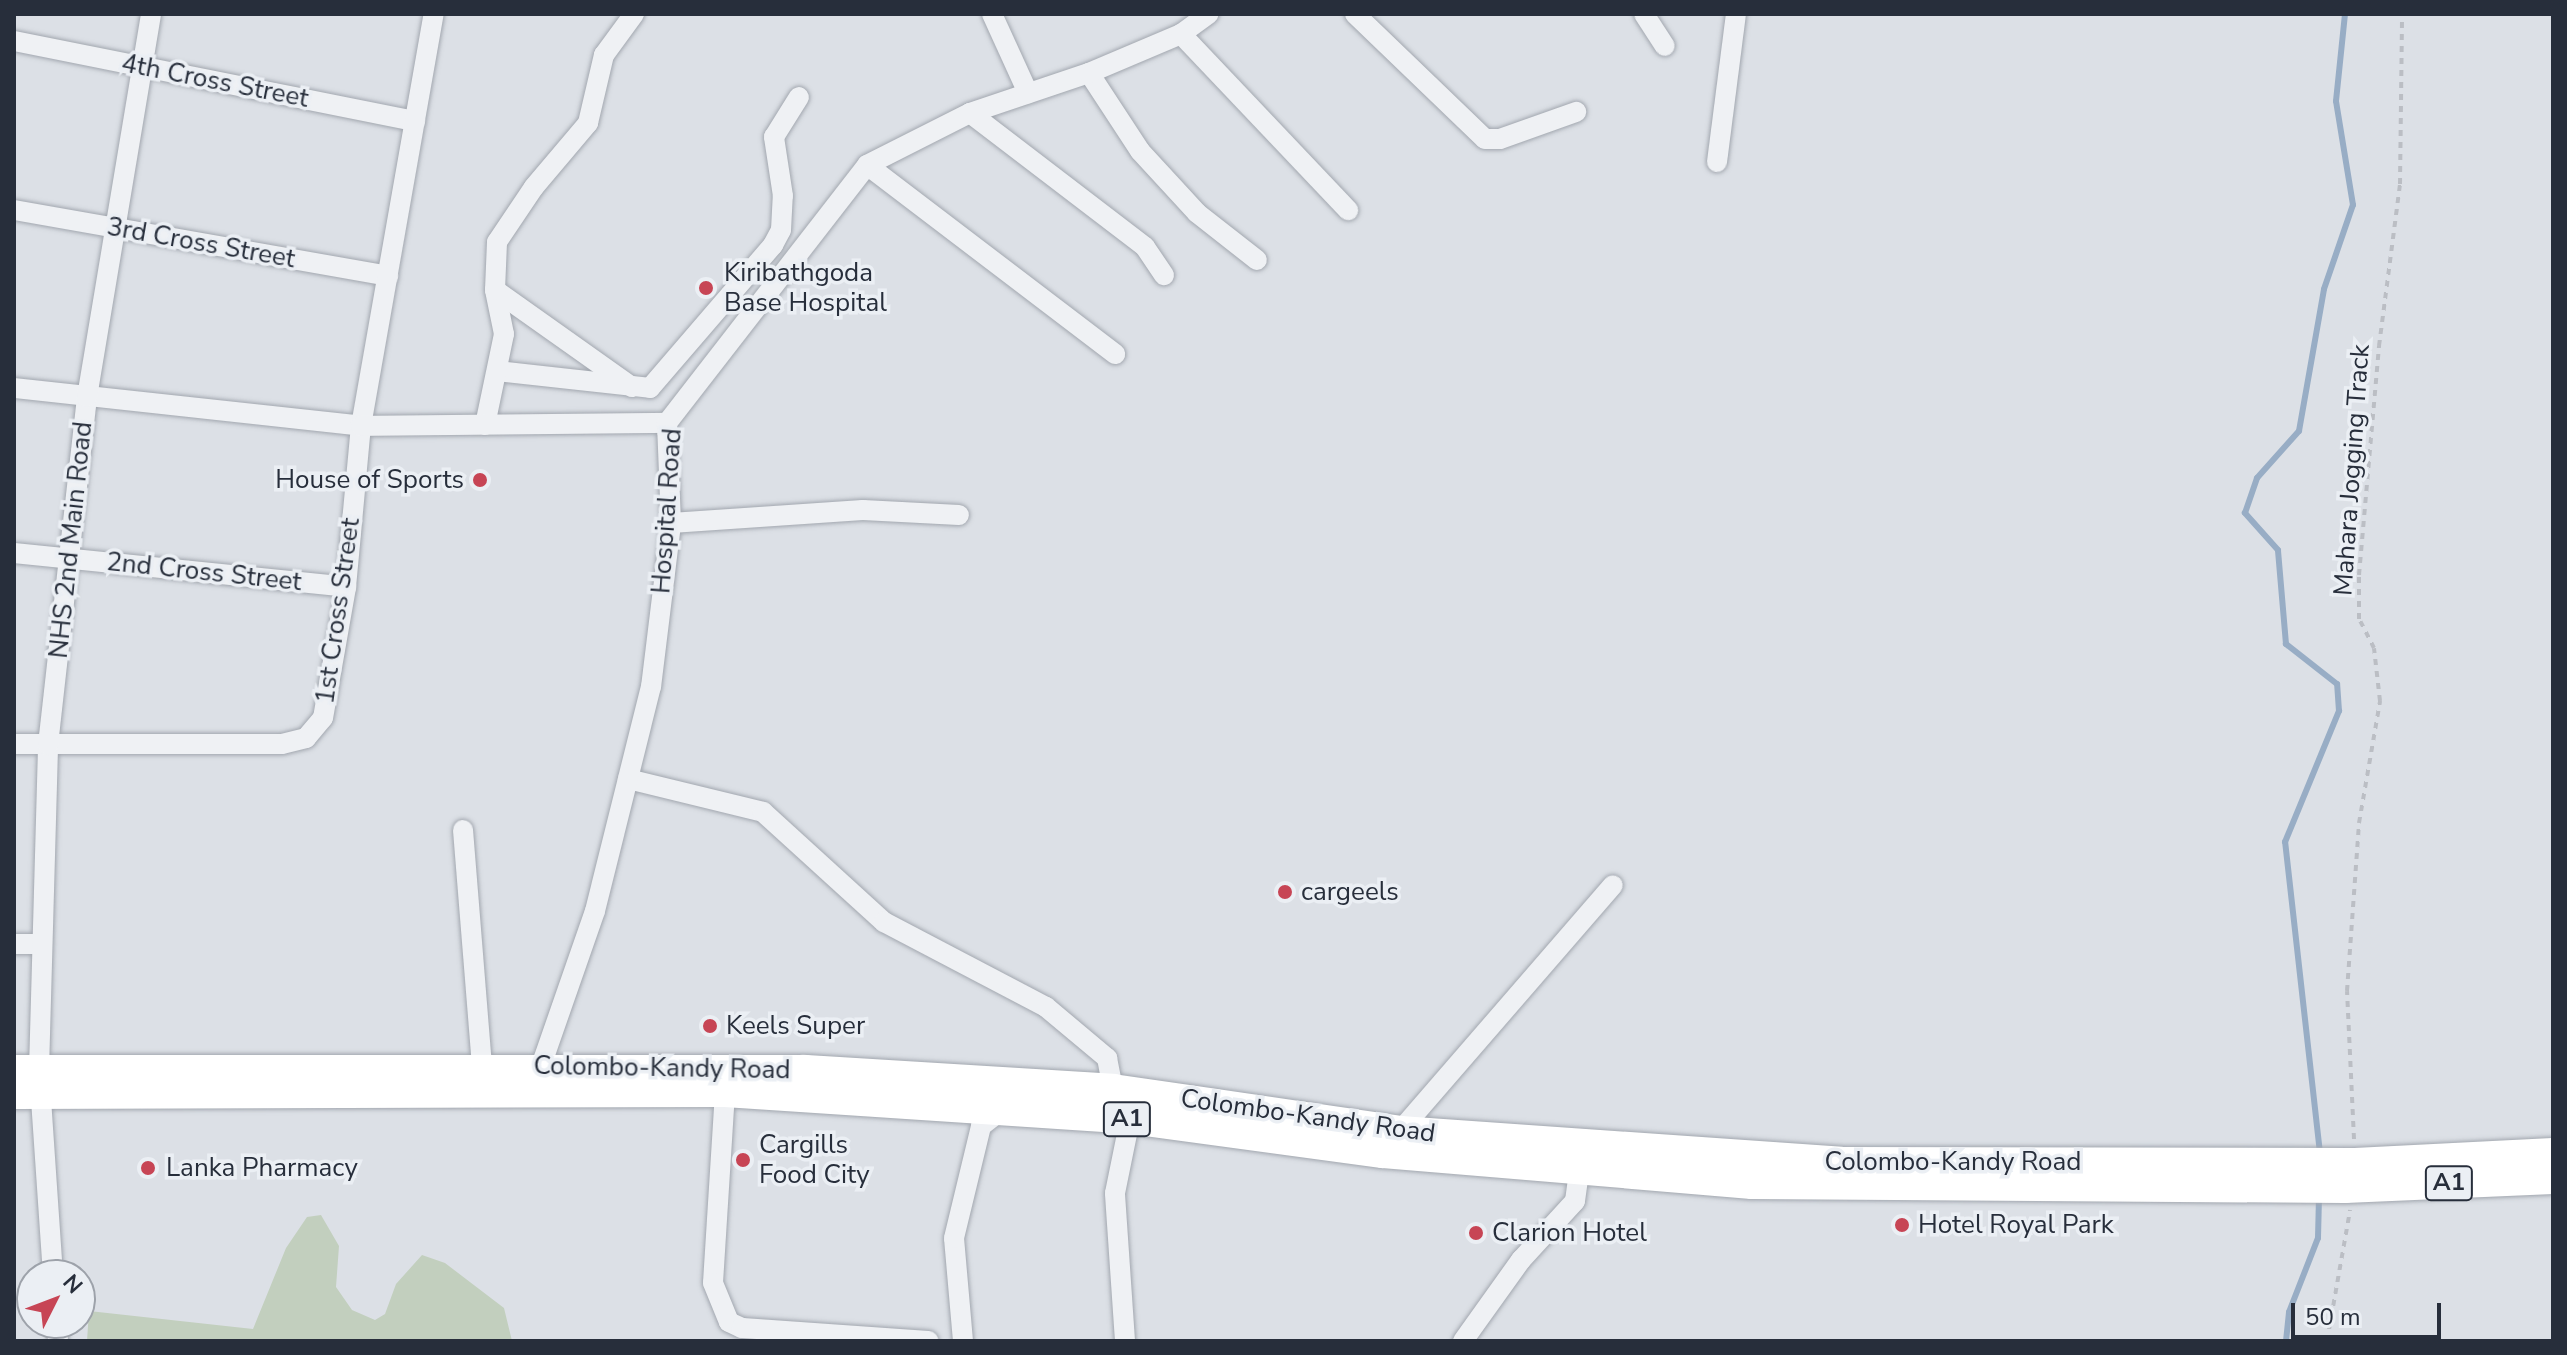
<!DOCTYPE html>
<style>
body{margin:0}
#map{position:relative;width:2567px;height:1355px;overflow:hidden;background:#dce0e6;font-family:"Nunito Sans",sans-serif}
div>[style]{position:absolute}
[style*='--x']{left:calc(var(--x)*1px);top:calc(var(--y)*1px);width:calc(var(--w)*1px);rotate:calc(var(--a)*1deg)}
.green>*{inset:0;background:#c2cfbe}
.stream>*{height:6px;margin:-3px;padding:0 3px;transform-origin:3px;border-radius:3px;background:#98adc5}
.path>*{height:4px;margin-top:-2px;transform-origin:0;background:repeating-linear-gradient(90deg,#bbbec4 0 6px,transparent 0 12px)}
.roads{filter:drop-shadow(0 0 2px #a2a7af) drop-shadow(0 0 2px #a2a7af)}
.minor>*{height:20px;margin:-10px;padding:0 10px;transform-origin:10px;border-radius:10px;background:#eff1f4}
.highway>*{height:30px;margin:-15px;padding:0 15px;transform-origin:15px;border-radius:15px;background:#fff}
.dots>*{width:22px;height:22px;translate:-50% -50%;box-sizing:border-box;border:4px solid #ebeff4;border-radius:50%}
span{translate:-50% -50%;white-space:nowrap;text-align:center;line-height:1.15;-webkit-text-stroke:7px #ebeff4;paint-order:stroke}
.shield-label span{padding:2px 6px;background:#ebeff4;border:2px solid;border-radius:6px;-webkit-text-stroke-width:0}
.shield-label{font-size:24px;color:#272e3b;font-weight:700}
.street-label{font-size:26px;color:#272e3b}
.poi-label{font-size:26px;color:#272e3b}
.left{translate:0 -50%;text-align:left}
.right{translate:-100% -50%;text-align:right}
.frame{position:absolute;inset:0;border:16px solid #272e3b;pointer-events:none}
.north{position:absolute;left:16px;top:1259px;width:80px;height:80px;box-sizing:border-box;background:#ebeff4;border:2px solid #9da2aa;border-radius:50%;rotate:48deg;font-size:22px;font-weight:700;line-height:32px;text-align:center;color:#272e3b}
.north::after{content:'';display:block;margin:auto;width:28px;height:36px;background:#c74555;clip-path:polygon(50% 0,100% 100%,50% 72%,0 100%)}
.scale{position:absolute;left:2291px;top:1303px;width:150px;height:36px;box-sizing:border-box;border:4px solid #272e3b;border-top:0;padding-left:10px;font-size:24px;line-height:28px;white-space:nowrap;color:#272e3b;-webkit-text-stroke:6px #ebeff4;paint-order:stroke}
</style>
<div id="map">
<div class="green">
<div style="clip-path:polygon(321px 1215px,339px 1246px,336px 1287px,352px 1310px,375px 1320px,385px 1314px,396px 1284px,422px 1255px,445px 1263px,504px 1308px,512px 1341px,87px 1341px,89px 1311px,253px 1329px,286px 1248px,307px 1217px)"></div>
</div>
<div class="stream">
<div style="--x:2320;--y:1153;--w:313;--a:-96.4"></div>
<div style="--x:2285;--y:842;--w:142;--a:-67.6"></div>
<div style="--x:2339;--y:711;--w:27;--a:-94"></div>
<div style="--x:2337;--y:684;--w:65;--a:-141.9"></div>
<div style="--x:2286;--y:644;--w:94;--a:-94.9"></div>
<div style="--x:2278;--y:550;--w:50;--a:-131.7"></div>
<div style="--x:2245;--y:513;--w:37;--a:-71"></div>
<div style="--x:2257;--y:478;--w:63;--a:-48.2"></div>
<div style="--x:2299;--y:431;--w:144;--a:-80"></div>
<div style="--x:2324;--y:289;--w:89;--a:-71"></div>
<div style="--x:2353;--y:205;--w:105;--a:-99.3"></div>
<div style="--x:2336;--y:101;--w:87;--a:-84.1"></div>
<div style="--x:2286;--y:1341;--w:29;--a:-84"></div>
<div style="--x:2289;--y:1312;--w:79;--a:-68.6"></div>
<div style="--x:2318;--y:1238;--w:42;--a:-88.6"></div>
</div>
<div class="path">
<div style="--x:2354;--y:1139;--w:148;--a:-92.7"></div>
<div style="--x:2347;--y:991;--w:168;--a:-85.9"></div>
<div style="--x:2359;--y:823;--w:124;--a:-80.2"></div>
<div style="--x:2380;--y:701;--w:53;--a:-96.5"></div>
<div style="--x:2374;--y:648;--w:33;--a:-117"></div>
<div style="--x:2359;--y:619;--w:44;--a:-90"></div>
<div style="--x:2359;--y:575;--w:230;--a:-85"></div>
<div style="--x:2379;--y:346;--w:163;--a:-82.6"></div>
<div style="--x:2400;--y:184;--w:170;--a:-89.3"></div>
<div style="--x:2327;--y:1341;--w:133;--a:-80"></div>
</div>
<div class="roads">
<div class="minor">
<div style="--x:992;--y:14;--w:87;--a:65.5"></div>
<div style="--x:1355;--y:14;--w:180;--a:43.9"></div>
<div style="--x:1485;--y:139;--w:15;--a:0"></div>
<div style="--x:1500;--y:139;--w:81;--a:-19.6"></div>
<div style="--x:1644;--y:14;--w:38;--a:57"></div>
<div style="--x:1181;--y:34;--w:243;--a:46.5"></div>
<div style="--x:14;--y:41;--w:409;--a:11.3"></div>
<div style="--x:1089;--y:73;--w:93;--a:56.8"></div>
<div style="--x:1140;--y:151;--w:84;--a:47.4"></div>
<div style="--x:1197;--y:213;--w:76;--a:38.1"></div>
<div style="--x:970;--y:113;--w:220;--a:37.4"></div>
<div style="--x:1145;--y:247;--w:34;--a:56"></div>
<div style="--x:1717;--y:162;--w:149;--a:-82.7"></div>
<div style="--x:867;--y:165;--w:312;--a:37.3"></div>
<div style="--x:14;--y:210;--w:380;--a:10"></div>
<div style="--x:495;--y:290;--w:168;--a:35.3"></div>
<div style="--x:497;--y:371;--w:154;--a:6.3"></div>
<div style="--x:650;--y:388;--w:189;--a:-49.3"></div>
<div style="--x:773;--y:245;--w:17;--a:-62"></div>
<div style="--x:781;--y:230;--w:34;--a:-87"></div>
<div style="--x:783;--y:196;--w:60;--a:-98.7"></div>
<div style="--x:774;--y:137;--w:47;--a:-58"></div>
<div style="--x:14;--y:388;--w:349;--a:6.2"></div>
<div style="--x:361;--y:426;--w:418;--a:-80"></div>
<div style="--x:485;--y:425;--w:93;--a:-78.2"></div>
<div style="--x:504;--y:334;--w:45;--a:-101.6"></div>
<div style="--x:495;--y:290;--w:48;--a:-87.6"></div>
<div style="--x:497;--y:242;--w:66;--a:-56.1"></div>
<div style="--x:534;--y:187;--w:84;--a:-49.8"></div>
<div style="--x:588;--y:123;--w:70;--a:-76.8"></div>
<div style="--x:604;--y:55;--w:51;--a:-53.8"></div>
<div style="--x:671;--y:523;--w:192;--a:-3.9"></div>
<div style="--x:863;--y:510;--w:96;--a:3"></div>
<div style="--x:14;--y:553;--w:334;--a:5.8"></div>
<div style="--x:14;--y:744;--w:268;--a:0"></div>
<div style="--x:282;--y:744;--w:25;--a:-14"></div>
<div style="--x:306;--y:738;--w:26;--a:-50"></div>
<div style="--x:323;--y:718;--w:133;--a:-80"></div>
<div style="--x:346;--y:587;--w:162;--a:-84.7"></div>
<div style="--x:361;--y:426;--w:306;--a:-0.6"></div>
<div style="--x:628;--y:779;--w:139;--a:13.7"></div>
<div style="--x:763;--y:812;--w:164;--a:42.3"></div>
<div style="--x:884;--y:922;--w:183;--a:27.7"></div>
<div style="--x:1046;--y:1007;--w:80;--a:39.9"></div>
<div style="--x:1107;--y:1058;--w:32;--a:79"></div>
<div style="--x:463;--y:830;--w:238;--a:85.4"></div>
<div style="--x:14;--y:944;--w:26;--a:0"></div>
<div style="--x:541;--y:1081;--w:15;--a:-90"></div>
<div style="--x:541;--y:1066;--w:164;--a:-70.8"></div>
<div style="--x:595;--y:911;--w:231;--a:-76"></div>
<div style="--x:651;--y:687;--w:165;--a:-83"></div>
<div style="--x:671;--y:523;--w:100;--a:-92.3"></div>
<div style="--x:667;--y:423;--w:326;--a:-52.2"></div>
<div style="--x:867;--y:165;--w:115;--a:-26.8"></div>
<div style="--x:970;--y:113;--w:126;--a:-18.6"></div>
<div style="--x:1089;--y:73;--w:100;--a:-23"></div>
<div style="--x:1181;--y:34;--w:34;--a:-36"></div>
<div style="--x:725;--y:1092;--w:191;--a:93.6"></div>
<div style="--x:713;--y:1283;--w:42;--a:67.7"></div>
<div style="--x:729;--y:1322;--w:14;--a:25"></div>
<div style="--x:742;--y:1328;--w:187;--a:4"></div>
<div style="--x:1400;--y:1131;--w:325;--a:-49.1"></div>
<div style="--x:53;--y:1275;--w:205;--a:-93.9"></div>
<div style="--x:39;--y:1070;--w:325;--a:-88.4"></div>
<div style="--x:48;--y:745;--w:350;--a:-83.6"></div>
<div style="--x:87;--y:397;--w:388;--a:-80.5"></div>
<div style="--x:57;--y:1323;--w:18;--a:87"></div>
<div style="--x:963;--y:1341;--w:103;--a:-95"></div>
<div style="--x:954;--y:1238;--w:115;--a:-76.4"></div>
<div style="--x:981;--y:1126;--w:28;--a:-38"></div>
<div style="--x:1125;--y:1341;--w:148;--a:-93.9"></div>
<div style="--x:1115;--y:1193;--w:76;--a:-78.5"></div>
<div style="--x:1463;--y:1341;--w:100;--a:-54.4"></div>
<div style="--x:1521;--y:1260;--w:80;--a:-47.5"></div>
<div style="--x:1575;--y:1201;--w:44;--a:-82.2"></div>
</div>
<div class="highway">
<div style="--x:14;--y:1070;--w:791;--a:0"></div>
<div style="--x:805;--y:1070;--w:309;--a:3.5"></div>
<div style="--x:1113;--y:1089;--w:290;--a:8.3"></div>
<div style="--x:1400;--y:1131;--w:442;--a:4"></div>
<div style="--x:1841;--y:1162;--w:514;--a:0.11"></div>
<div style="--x:2355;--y:1163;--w:198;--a:-2.9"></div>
<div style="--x:14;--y:1094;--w:711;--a:-0.16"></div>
<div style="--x:725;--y:1092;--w:406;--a:3.8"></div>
<div style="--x:1130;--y:1119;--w:255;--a:7.7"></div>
<div style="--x:1383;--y:1153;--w:370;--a:4.8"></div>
<div style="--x:1752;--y:1184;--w:593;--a:0.39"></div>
<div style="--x:2345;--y:1188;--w:208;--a:-2.5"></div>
</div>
</div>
<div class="dots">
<div style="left:706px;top:288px;background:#c74555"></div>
<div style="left:480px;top:480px;background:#c74555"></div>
<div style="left:1285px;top:892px;background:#c74555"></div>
<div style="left:710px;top:1026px;background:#c74555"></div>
<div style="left:743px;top:1160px;background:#c74555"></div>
<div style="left:148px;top:1168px;background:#c74555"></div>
<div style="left:1902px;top:1225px;background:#c74555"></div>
<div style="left:1476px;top:1233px;background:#c74555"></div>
</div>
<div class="shield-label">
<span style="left:1127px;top:1119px">A1</span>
<span style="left:2449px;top:1183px">A1</span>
</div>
<div class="street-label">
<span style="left:215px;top:81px;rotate:11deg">4th Cross Street</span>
<span style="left:201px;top:243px;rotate:10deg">3rd Cross Street</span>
<span style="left:2352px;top:470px;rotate:-86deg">Mahara Jogging Track</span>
<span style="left:667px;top:511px;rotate:-86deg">Hospital Road</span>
<span style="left:71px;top:540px;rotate:-84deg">NHS 2nd Main Road</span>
<span style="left:204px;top:572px;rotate:6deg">2nd Cross Street</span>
<span style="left:338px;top:611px;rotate:-82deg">1st Cross Street</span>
<span style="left:662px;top:1068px;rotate:1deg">Colombo-Kandy Road</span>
<span style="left:1308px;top:1116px;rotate:8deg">Colombo-Kandy Road</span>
<span style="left:1953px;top:1162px">Colombo-Kandy Road</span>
</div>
<div class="poi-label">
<span class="left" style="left:724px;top:288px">Kiribathgoda<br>Base Hospital</span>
<span class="right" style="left:464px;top:480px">House of Sports</span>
<span class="left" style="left:1301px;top:892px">cargeels</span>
<span class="left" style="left:726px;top:1026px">Keels Super</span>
<span class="left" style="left:759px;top:1160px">Cargills<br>Food City</span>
<span class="left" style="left:166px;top:1168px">Lanka Pharmacy</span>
<span class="left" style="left:1918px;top:1225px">Hotel Royal Park</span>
<span class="left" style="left:1492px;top:1233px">Clarion Hotel</span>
</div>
<div class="frame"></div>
<div class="north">N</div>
<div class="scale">50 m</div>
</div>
